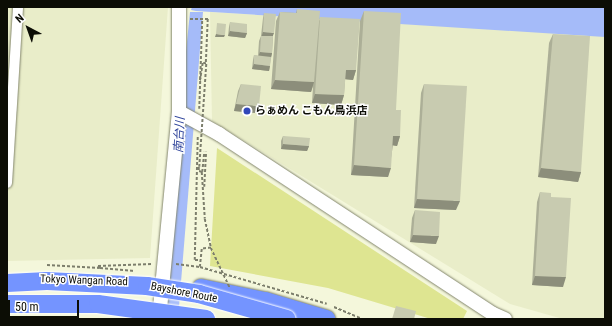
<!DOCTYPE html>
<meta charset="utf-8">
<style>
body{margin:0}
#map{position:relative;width:612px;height:326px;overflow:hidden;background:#f4f7db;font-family:"Roboto Condensed","Noto Sans JP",sans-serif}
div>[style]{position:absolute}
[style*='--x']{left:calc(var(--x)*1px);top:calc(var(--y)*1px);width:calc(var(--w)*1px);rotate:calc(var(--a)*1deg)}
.built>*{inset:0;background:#e9edc9}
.green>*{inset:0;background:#dee591}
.water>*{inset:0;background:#a5bbf9}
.path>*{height:1.5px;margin-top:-0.75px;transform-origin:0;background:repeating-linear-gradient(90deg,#7c7e6c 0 3px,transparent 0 5px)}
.roads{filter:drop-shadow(0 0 1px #83866d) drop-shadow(0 0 1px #83866d)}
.street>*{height:10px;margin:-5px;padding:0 5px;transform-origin:5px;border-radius:5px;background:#fff}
.secondary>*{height:14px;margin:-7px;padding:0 7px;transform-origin:7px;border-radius:7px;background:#fff}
.highway>*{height:18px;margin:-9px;padding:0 9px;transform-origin:9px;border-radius:9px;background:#7494ff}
.path-bridge>*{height:1.5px;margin-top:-0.75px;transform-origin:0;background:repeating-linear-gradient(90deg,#7c7e6c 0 3px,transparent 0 5px)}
.bridges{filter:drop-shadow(0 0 1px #fff) drop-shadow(0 0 1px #fff)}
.highway-bridge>*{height:18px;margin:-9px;padding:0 9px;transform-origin:9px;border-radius:9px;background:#7494ff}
.wall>*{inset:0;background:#acaf97}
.shaded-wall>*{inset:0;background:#8c8e7b}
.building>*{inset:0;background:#c8cbb0}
.dots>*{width:11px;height:11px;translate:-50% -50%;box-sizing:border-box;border:2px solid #fff;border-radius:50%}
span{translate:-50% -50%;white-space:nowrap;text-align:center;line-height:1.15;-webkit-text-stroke:3px #fff;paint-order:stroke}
.poi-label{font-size:11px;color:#0c0d05;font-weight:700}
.left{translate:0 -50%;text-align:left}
.street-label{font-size:11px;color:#0c0d05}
.water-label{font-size:12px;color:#2f449b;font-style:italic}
.frame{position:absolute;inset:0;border:8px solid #0c0d05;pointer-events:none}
.north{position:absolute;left:8px;top:8px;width:40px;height:40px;-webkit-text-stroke:3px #fff;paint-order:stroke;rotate:319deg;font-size:11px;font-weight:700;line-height:16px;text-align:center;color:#0c0d05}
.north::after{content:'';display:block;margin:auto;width:14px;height:18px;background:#0c0d05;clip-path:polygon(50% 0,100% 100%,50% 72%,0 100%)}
.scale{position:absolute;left:8px;top:300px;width:71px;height:18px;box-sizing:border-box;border:2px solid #0c0d05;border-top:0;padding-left:5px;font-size:12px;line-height:14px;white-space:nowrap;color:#0c0d05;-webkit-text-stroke:3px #fff;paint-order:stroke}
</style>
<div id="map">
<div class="built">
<div style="clip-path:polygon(7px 7px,168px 7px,150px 258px,7px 261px)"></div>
<div style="clip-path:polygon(210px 12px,605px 36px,605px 319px,563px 319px,510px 304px,212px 121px)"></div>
</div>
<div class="green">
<div style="clip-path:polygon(217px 148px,467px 311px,463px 319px,431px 319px,328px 288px,210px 266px)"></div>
</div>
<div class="water">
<div style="clip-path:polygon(192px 7px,605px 7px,605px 37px,196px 11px,191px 10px)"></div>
<div style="clip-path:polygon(190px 12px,203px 12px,178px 319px,159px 319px)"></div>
</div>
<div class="path">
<div style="--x:190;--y:19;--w:18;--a:0"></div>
<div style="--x:208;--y:19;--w:45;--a:92.5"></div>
<div style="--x:206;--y:64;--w:3;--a:-162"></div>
<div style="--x:203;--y:63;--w:18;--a:99"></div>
<div style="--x:199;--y:109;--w:90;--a:-88.1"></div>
<div style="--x:198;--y:137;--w:123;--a:91.4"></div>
<div style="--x:195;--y:260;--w:5;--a:0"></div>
<div style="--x:199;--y:167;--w:4;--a:90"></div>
<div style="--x:199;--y:171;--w:3;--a:18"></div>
<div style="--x:202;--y:172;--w:47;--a:86.3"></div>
<div style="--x:205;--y:219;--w:30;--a:78"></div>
<div style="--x:211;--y:248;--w:9;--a:174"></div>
<div style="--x:202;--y:249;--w:18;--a:96"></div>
<div style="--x:200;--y:267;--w:132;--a:16.2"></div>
<div style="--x:202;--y:172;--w:20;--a:-84"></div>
<div style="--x:204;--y:187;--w:35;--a:-87"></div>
<div style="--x:176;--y:264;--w:24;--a:7"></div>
<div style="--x:47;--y:265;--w:53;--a:3.2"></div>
<div style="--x:100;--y:268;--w:3;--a:-135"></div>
<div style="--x:98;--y:266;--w:54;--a:-2.1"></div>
<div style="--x:100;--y:268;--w:35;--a:5"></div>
<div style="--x:334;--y:307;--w:30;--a:23"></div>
</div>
<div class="roads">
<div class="street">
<div style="--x:7;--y:183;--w:176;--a:-86.4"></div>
</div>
<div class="secondary">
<div style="--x:179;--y:112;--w:46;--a:28.8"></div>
<div style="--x:219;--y:134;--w:328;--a:33.3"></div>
<div style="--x:493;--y:314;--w:13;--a:23"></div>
<div style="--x:159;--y:319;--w:208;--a:-84.5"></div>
<div style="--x:179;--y:112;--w:105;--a:-90"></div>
</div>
<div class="highway">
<div style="--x:201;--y:288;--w:65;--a:11.5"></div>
<div style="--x:265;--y:301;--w:64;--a:16.4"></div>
</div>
</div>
<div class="path-bridge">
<div style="--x:199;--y:167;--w:103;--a:-86.1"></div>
<div style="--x:211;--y:248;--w:44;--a:64.6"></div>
</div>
<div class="bridges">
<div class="highway-bridge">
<div style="--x:7;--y:283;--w:40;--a:-2.9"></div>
<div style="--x:47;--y:281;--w:100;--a:2.9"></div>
<div style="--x:147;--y:286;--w:53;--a:8.7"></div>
<div style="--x:199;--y:294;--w:91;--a:15.9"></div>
<div style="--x:7;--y:304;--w:91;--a:0"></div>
<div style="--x:98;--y:304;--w:109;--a:7.9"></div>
</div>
</div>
<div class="wall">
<div style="clip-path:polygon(297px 9px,319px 21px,320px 17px,356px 70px,353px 80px,345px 79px,344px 95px,341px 105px,312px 103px,313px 86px,311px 92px,271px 89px,276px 21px,280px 12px,296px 13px)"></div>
<div style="clip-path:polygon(364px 11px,396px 110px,400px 136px,397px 146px,393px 145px,388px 177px,351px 175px,360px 21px)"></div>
<div style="clip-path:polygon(264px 13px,273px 36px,272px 53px,271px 57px,269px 71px,252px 69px,253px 60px,254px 55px,258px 56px,259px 41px,261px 36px,263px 18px)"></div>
<div style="clip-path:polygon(230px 22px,247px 33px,245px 38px,228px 36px,229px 27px)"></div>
<div style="clip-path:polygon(553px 34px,581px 172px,578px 182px,538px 177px,549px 43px)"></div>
<div style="clip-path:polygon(241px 84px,257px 113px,234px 111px,238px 91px)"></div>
<div style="clip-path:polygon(424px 84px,456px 210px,414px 208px,421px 93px)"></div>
<div style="clip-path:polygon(283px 136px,309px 146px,307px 151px,281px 149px,281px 141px)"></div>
<div style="clip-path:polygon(540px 192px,551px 197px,563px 287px,532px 285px,537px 202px)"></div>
<div style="clip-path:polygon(415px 210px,436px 244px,410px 242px,412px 218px)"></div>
</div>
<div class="shaded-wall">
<div style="clip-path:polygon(230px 31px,247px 33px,245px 38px,228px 36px)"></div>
<div style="clip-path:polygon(263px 32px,274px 33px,272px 38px,261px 38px)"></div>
<div style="clip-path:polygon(216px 34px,225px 35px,224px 37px,215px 37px)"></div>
<div style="clip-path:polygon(260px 52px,272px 53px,271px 58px,258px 57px)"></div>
<div style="clip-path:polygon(254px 64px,270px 66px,269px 71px,252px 69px)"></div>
<div style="clip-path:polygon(346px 70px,356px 70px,353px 80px,343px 79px)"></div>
<div style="clip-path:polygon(275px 80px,314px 82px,311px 92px,271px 89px)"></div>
<div style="clip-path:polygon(315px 94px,344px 95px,341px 105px,312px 103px)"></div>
<div style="clip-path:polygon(236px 104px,259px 106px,257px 113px,234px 111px)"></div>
<div style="clip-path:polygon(393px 136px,400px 136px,397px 146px,390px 145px)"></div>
<div style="clip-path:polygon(283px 144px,309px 146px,307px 151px,281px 149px)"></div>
<div style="clip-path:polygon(354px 165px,391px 168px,388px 177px,351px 175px)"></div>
<div style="clip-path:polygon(541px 168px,581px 172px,578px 182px,538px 177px)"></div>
<div style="clip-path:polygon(417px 199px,460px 201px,456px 210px,414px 208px)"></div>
<div style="clip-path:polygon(413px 235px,439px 236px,436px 244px,410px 242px)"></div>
<div style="clip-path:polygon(535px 276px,566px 277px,563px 287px,532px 285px)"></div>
</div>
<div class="building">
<div style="clip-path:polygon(297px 9px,320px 11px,314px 82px,275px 80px,280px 12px,297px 13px)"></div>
<div style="clip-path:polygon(364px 11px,401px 13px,396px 110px,401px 110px,400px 136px,393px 136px,391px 168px,354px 165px)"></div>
<div style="clip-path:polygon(264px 13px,276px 14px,274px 33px,263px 32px)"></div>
<div style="clip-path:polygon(320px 17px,360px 19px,356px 70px,346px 70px,344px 95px,315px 94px)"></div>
<div style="clip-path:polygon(230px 22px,247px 24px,247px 33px,230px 31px)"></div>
<div style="clip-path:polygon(217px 23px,226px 24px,225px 35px,216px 34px)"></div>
<div style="clip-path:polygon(553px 34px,590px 36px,581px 172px,541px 168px)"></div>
<div style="clip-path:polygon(261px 36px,273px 36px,272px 53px,260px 52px)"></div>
<div style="clip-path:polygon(254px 55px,271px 57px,270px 66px,254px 64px)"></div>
<div style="clip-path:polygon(241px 84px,261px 86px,259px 106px,236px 104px)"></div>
<div style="clip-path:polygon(424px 84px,467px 86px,460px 201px,417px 199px)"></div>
<div style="clip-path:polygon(283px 136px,310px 138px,309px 146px,283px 144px)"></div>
<div style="clip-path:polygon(540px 192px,551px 193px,551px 197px,571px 198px,566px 277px,535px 276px)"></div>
<div style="clip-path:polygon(415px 210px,440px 212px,439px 236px,413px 235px)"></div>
<div style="clip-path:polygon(396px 306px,416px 311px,414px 319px,392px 319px)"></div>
</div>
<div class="dots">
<div style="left:247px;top:111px;background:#3147b9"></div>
</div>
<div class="poi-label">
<span class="left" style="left:255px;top:111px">らぁめん こもん鳥浜店</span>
</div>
<div class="street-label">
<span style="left:84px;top:281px;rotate:2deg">Tokyo Wangan Road</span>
<span style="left:184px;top:293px;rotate:11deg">Bayshore Route</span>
</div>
<div class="water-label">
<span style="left:180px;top:135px;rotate:-87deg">南台川</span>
</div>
<div class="frame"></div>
<div class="north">N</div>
<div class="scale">50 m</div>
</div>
